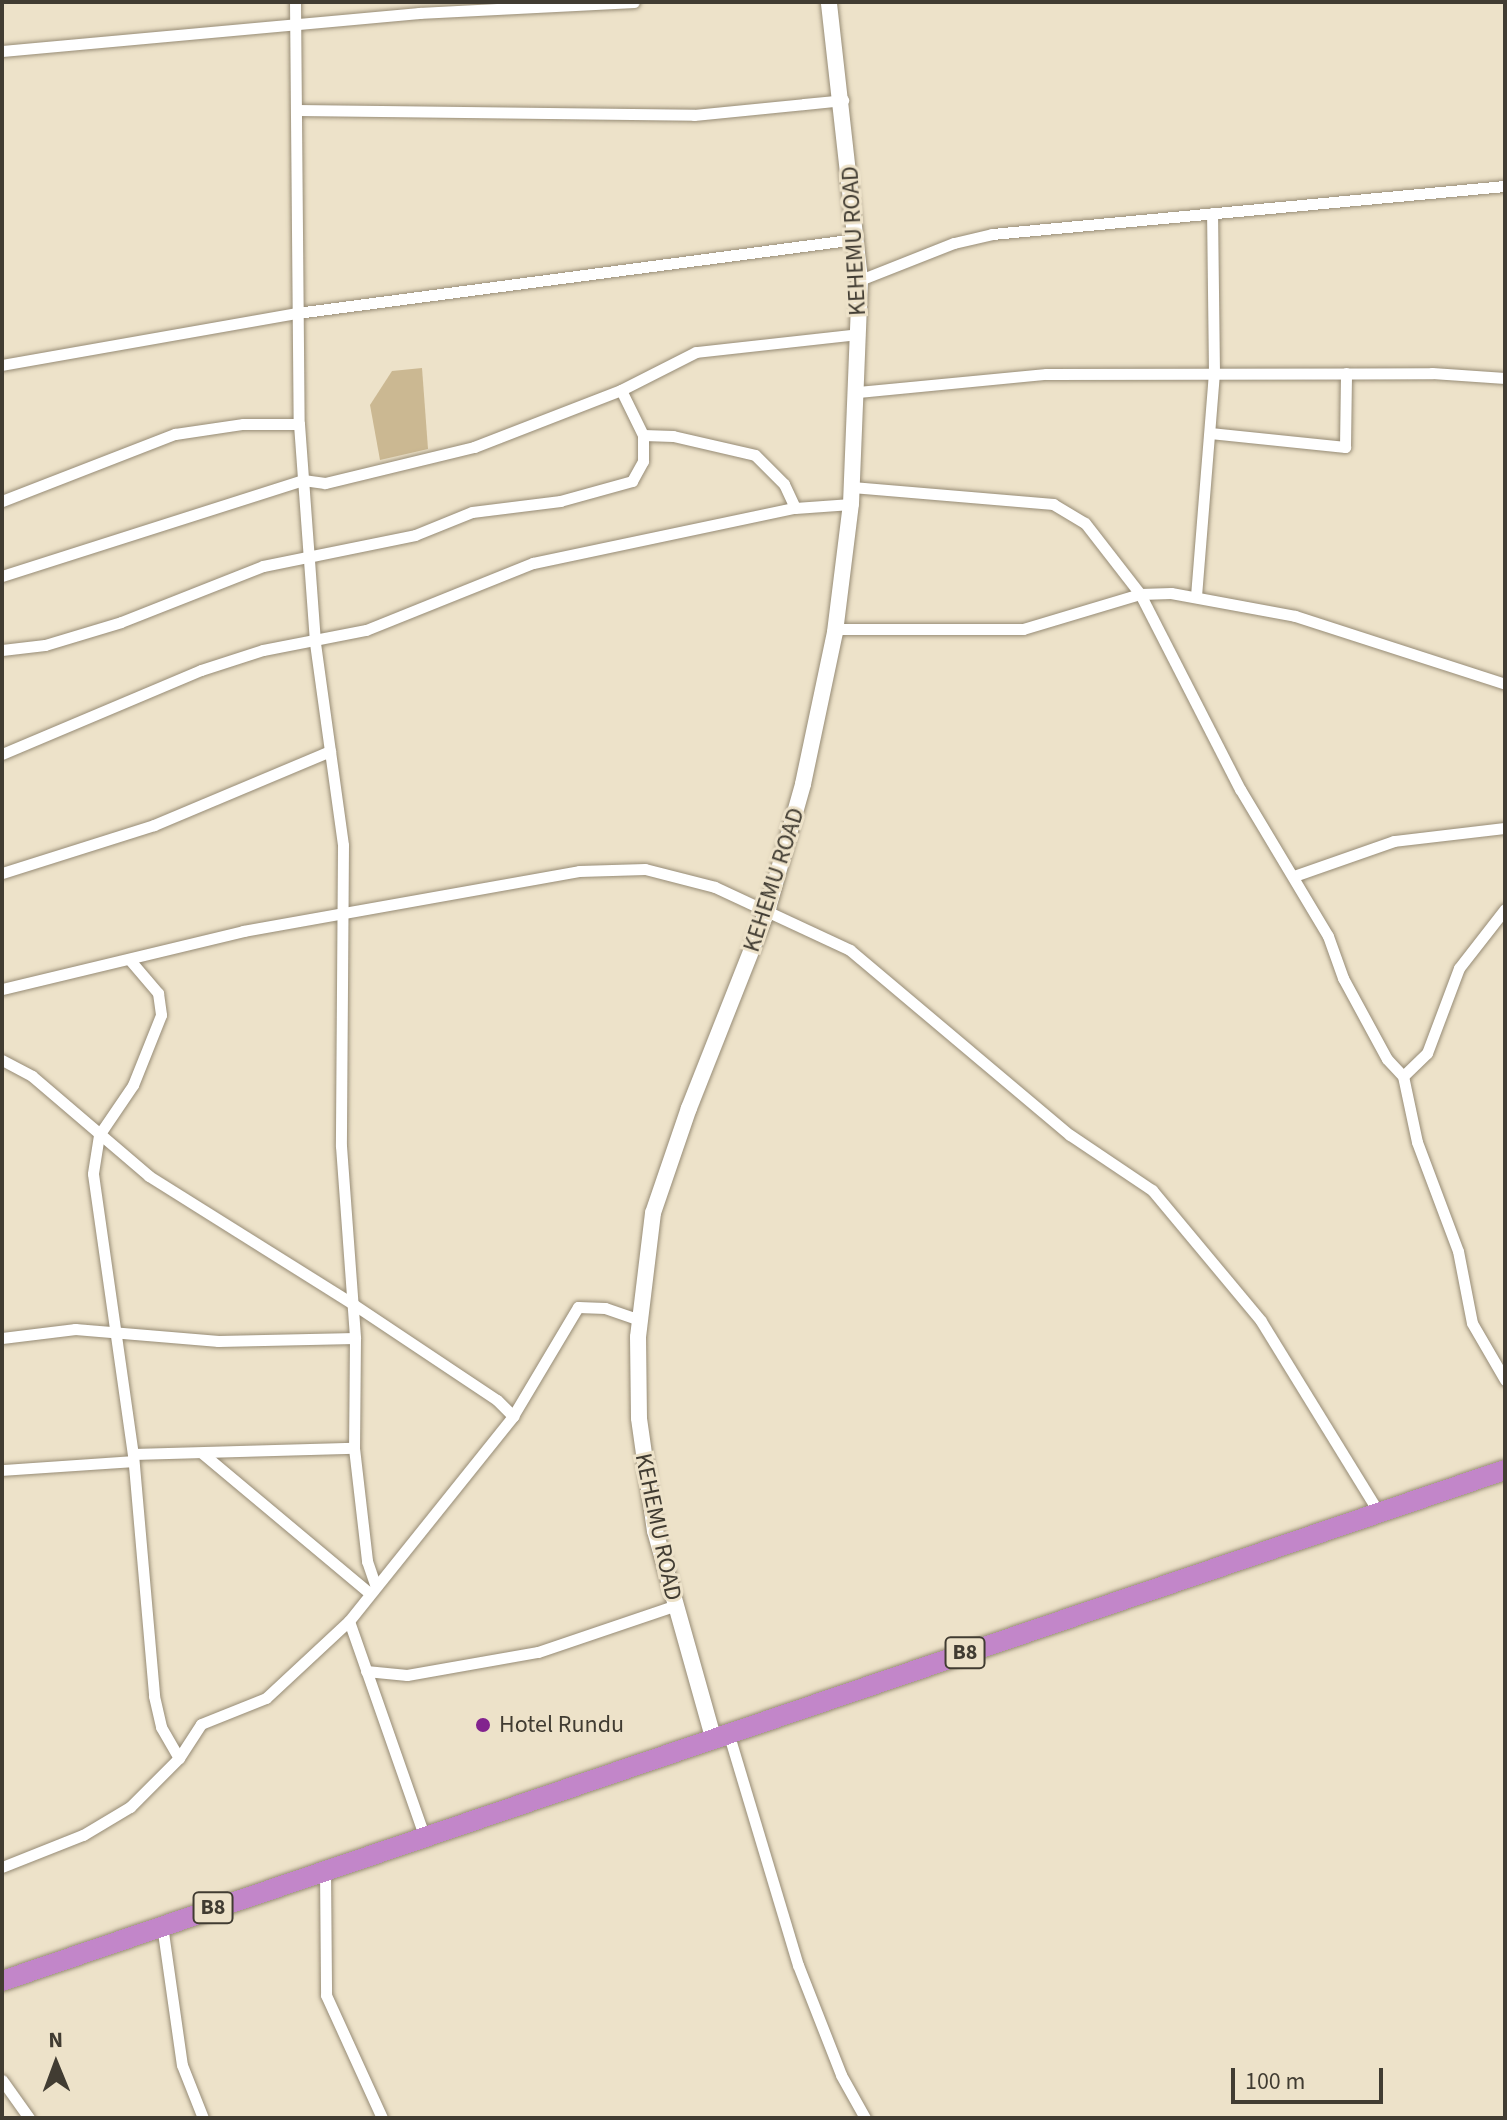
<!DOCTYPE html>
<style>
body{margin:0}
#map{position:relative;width:1507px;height:2120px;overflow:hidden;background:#ede2c9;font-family:"Source Sans 3",sans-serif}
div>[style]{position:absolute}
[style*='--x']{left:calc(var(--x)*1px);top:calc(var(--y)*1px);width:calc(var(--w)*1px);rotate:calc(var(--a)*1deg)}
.green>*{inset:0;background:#cbb892}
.roads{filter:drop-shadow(0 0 2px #978c76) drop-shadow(0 0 2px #978c76)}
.street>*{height:11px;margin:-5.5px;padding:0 5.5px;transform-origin:5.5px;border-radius:5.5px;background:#fff}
.secondary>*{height:16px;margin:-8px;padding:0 8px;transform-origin:8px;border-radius:8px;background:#fff}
.highway>*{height:20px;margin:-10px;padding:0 10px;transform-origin:10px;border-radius:10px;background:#c286c9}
.dots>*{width:22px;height:22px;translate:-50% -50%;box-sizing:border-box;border:4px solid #ede2c9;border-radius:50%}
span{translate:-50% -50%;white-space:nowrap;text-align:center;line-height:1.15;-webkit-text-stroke:6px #ede2c9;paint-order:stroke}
.shield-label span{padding:2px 6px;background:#ede2c9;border:2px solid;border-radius:6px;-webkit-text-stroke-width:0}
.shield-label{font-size:22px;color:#413c32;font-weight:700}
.street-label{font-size:24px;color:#413c32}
.poi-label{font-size:24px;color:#413c32}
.left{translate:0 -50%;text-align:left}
.frame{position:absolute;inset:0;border:4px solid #413c32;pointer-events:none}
.north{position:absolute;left:16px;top:2024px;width:80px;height:80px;-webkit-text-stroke:6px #ede2c9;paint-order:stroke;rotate:359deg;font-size:22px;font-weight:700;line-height:32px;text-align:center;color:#413c32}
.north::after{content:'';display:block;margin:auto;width:28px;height:36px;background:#413c32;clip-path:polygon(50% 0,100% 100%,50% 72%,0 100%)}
.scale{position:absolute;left:1231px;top:2068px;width:152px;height:36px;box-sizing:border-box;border:4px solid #413c32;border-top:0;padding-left:10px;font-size:24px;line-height:28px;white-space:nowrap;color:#413c32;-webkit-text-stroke:6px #ede2c9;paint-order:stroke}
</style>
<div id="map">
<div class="green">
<div style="clip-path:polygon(422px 368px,428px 449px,380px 460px,370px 405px,392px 371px)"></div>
</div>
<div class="roads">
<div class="street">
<div style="--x:295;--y:2;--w:422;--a:89.5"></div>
<div style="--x:299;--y:424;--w:220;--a:85.8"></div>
<div style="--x:315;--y:643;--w:204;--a:82.1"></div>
<div style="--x:343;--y:845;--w:301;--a:90.4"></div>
<div style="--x:341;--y:1146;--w:193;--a:85.8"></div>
<div style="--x:355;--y:1338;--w:110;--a:90.5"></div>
<div style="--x:354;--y:1448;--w:114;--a:83.4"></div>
<div style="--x:367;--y:1561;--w:24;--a:71"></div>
<div style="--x:2;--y:51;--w:419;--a:-5.2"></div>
<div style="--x:419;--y:13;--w:215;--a:-2.9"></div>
<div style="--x:297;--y:110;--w:397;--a:0.7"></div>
<div style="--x:694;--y:115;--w:150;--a:-5.7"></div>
<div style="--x:860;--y:280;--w:101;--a:-21.5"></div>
<div style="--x:954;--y:243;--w:39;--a:-13"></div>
<div style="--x:992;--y:234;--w:515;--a:-5.35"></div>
<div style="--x:2;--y:365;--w:300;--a:-10"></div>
<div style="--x:297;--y:313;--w:564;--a:-7.54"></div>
<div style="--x:858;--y:392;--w:189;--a:-5.5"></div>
<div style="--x:1046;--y:374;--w:386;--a:-0.1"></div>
<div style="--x:1432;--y:373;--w:73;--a:3.9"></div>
<div style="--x:1210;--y:433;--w:136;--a:5.9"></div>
<div style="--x:1345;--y:447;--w:74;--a:-89.2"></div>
<div style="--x:643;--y:435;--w:30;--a:2"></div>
<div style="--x:673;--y:436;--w:84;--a:13"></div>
<div style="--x:755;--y:455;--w:41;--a:45"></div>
<div style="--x:784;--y:484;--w:26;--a:65"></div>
<div style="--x:852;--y:487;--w:202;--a:4.8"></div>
<div style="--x:1053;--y:504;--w:37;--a:31"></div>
<div style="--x:1085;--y:523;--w:90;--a:52.2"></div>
<div style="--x:1140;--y:594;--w:219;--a:62.9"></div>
<div style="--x:1240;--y:789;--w:171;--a:59.1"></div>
<div style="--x:1328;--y:936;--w:45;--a:70.3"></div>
<div style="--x:1343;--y:978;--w:92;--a:61.5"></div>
<div style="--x:1387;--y:1059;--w:23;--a:47"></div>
<div style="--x:2;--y:501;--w:186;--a:-21.2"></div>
<div style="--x:175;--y:434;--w:69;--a:-8.4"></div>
<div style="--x:243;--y:424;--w:56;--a:0"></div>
<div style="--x:2;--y:576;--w:316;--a:-17.7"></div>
<div style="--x:303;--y:480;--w:22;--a:8"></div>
<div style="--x:325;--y:483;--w:153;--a:-13.6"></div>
<div style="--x:474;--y:447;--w:158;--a:-21.2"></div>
<div style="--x:621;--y:390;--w:84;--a:-26.9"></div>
<div style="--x:696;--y:352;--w:164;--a:-6.3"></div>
<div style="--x:1196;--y:596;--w:224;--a:-85.4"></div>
<div style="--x:1214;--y:373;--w:160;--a:-90.7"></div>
<div style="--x:836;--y:629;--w:187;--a:0"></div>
<div style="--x:1023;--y:629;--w:122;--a:-16.7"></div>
<div style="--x:1140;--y:594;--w:31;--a:-2"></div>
<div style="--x:1171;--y:593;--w:126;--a:10.5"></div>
<div style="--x:1295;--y:616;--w:221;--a:17.9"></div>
<div style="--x:2;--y:650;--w:43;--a:-6.6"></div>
<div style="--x:45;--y:645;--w:79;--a:-16.8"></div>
<div style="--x:121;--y:622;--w:153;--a:-21.5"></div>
<div style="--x:263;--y:566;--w:155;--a:-11.5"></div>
<div style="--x:415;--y:535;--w:61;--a:-22"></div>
<div style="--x:472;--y:512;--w:89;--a:-7.1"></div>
<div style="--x:560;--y:501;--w:75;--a:-15.5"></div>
<div style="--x:632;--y:481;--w:23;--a:-61"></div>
<div style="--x:643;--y:461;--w:26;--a:-90"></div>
<div style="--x:643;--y:435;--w:50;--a:-116.1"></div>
<div style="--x:2;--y:754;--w:216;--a:-22.9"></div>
<div style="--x:201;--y:670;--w:65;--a:-17.9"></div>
<div style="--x:263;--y:650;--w:105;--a:-11"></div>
<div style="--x:366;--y:630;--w:180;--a:-21.9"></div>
<div style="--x:533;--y:563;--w:268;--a:-11.9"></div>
<div style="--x:795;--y:508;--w:56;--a:-4.1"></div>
<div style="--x:2;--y:873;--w:159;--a:-17.5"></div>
<div style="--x:154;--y:825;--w:191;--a:-22.8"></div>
<div style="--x:1294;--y:876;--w:106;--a:-19.3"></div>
<div style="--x:1394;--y:841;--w:112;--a:-6.7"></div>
<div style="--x:1505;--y:909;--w:75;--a:127.9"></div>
<div style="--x:1459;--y:968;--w:91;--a:110.6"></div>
<div style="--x:1427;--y:1053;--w:33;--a:136"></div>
<div style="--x:1403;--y:1076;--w:67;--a:78"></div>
<div style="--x:1417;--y:1142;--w:116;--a:69.4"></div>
<div style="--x:1458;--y:1251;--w:73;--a:79"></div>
<div style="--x:1472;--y:1323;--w:66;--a:59.9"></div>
<div style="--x:129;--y:959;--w:45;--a:49.5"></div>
<div style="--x:158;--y:993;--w:22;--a:82"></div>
<div style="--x:161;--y:1015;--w:75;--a:111.8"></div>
<div style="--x:133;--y:1085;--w:60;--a:124.2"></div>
<div style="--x:99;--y:1135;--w:39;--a:99"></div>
<div style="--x:93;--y:1174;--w:283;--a:81.9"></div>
<div style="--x:133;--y:1454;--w:243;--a:85"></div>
<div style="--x:154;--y:1696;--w:32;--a:77"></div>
<div style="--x:161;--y:1727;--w:36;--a:60"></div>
<div style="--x:2;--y:989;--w:248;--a:-13.5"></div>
<div style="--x:243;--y:931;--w:341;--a:-10.1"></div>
<div style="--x:579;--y:871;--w:66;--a:-1.7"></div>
<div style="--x:645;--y:869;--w:72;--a:14.4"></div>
<div style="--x:715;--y:887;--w:149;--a:25"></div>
<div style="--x:850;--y:950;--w:287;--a:40.1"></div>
<div style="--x:1070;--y:1135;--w:99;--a:33.9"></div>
<div style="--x:1152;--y:1190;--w:170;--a:50.2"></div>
<div style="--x:1261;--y:1321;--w:223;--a:58.4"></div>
<div style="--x:2;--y:1060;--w:34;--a:28"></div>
<div style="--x:32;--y:1076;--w:154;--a:40.5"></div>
<div style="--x:149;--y:1176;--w:241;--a:32.1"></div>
<div style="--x:353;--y:1304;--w:173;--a:33.7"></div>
<div style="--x:497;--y:1400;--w:23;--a:45"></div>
<div style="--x:2;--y:1338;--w:74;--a:-7"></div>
<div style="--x:75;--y:1329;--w:144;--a:4.8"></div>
<div style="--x:218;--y:1341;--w:137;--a:-1.3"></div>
<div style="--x:202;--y:1453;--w:217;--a:39.9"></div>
<div style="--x:133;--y:1454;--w:221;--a:-1.6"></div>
<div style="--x:2;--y:1470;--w:131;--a:-3.9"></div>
<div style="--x:349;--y:1621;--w:227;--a:70.7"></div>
<div style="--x:366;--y:1671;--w:41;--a:5.6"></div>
<div style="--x:407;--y:1675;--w:133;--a:-10"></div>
<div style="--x:538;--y:1652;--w:144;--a:-18.7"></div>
<div style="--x:728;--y:1732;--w:243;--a:73.3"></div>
<div style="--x:798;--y:1965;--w:118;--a:68.6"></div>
<div style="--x:841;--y:2075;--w:49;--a:60.8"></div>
<div style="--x:2;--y:1867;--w:87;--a:-21.6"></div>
<div style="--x:83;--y:1835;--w:55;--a:-30.8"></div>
<div style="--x:130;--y:1807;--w:69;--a:-45"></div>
<div style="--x:179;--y:1758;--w:40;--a:-57.1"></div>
<div style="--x:201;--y:1724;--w:70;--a:-21.8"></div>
<div style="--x:266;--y:1698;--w:113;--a:-42.9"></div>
<div style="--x:349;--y:1621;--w:263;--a:-51.3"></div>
<div style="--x:513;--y:1416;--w:127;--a:-59.2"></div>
<div style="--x:578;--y:1307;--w:27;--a:2"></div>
<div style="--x:605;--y:1308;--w:36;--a:19"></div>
<div style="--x:325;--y:1870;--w:125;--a:89.5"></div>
<div style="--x:326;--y:1995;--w:135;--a:65.5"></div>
<div style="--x:162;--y:1925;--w:141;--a:81.9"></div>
<div style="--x:182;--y:2065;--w:57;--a:68.4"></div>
<div style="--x:2;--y:2080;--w:47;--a:54.6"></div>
</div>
<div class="secondary">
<div style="--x:713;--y:1737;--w:214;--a:-105.7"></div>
<div style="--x:655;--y:1531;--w:114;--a:-98.1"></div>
<div style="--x:639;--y:1418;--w:81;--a:-90.7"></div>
<div style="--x:638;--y:1337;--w:125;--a:-83.1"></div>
<div style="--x:653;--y:1213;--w:111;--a:-71.1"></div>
<div style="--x:689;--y:1108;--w:215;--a:-68.4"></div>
<div style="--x:768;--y:908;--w:129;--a:-74.2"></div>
<div style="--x:803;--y:784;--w:155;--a:-78.1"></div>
<div style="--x:835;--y:632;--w:129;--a:-82.9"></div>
<div style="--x:851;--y:504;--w:224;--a:-87.7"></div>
<div style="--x:860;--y:280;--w:280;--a:-96.4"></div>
</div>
<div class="highway">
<div style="--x:2;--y:1981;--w:1587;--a:-18.78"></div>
</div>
</div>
<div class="dots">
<div style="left:483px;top:1725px;background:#82238e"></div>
</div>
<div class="shield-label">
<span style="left:965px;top:1653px">B8</span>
<span style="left:213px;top:1908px">B8</span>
</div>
<div class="street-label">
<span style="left:854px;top:241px;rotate:-93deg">KEHEMU ROAD</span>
<span style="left:774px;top:880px;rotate:-72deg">KEHEMU ROAD</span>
<span style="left:658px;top:1527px;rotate:78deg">KEHEMU ROAD</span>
</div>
<div class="poi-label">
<span class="left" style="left:499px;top:1725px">Hotel Rundu</span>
</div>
<div class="frame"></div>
<div class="north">N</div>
<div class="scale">100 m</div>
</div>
